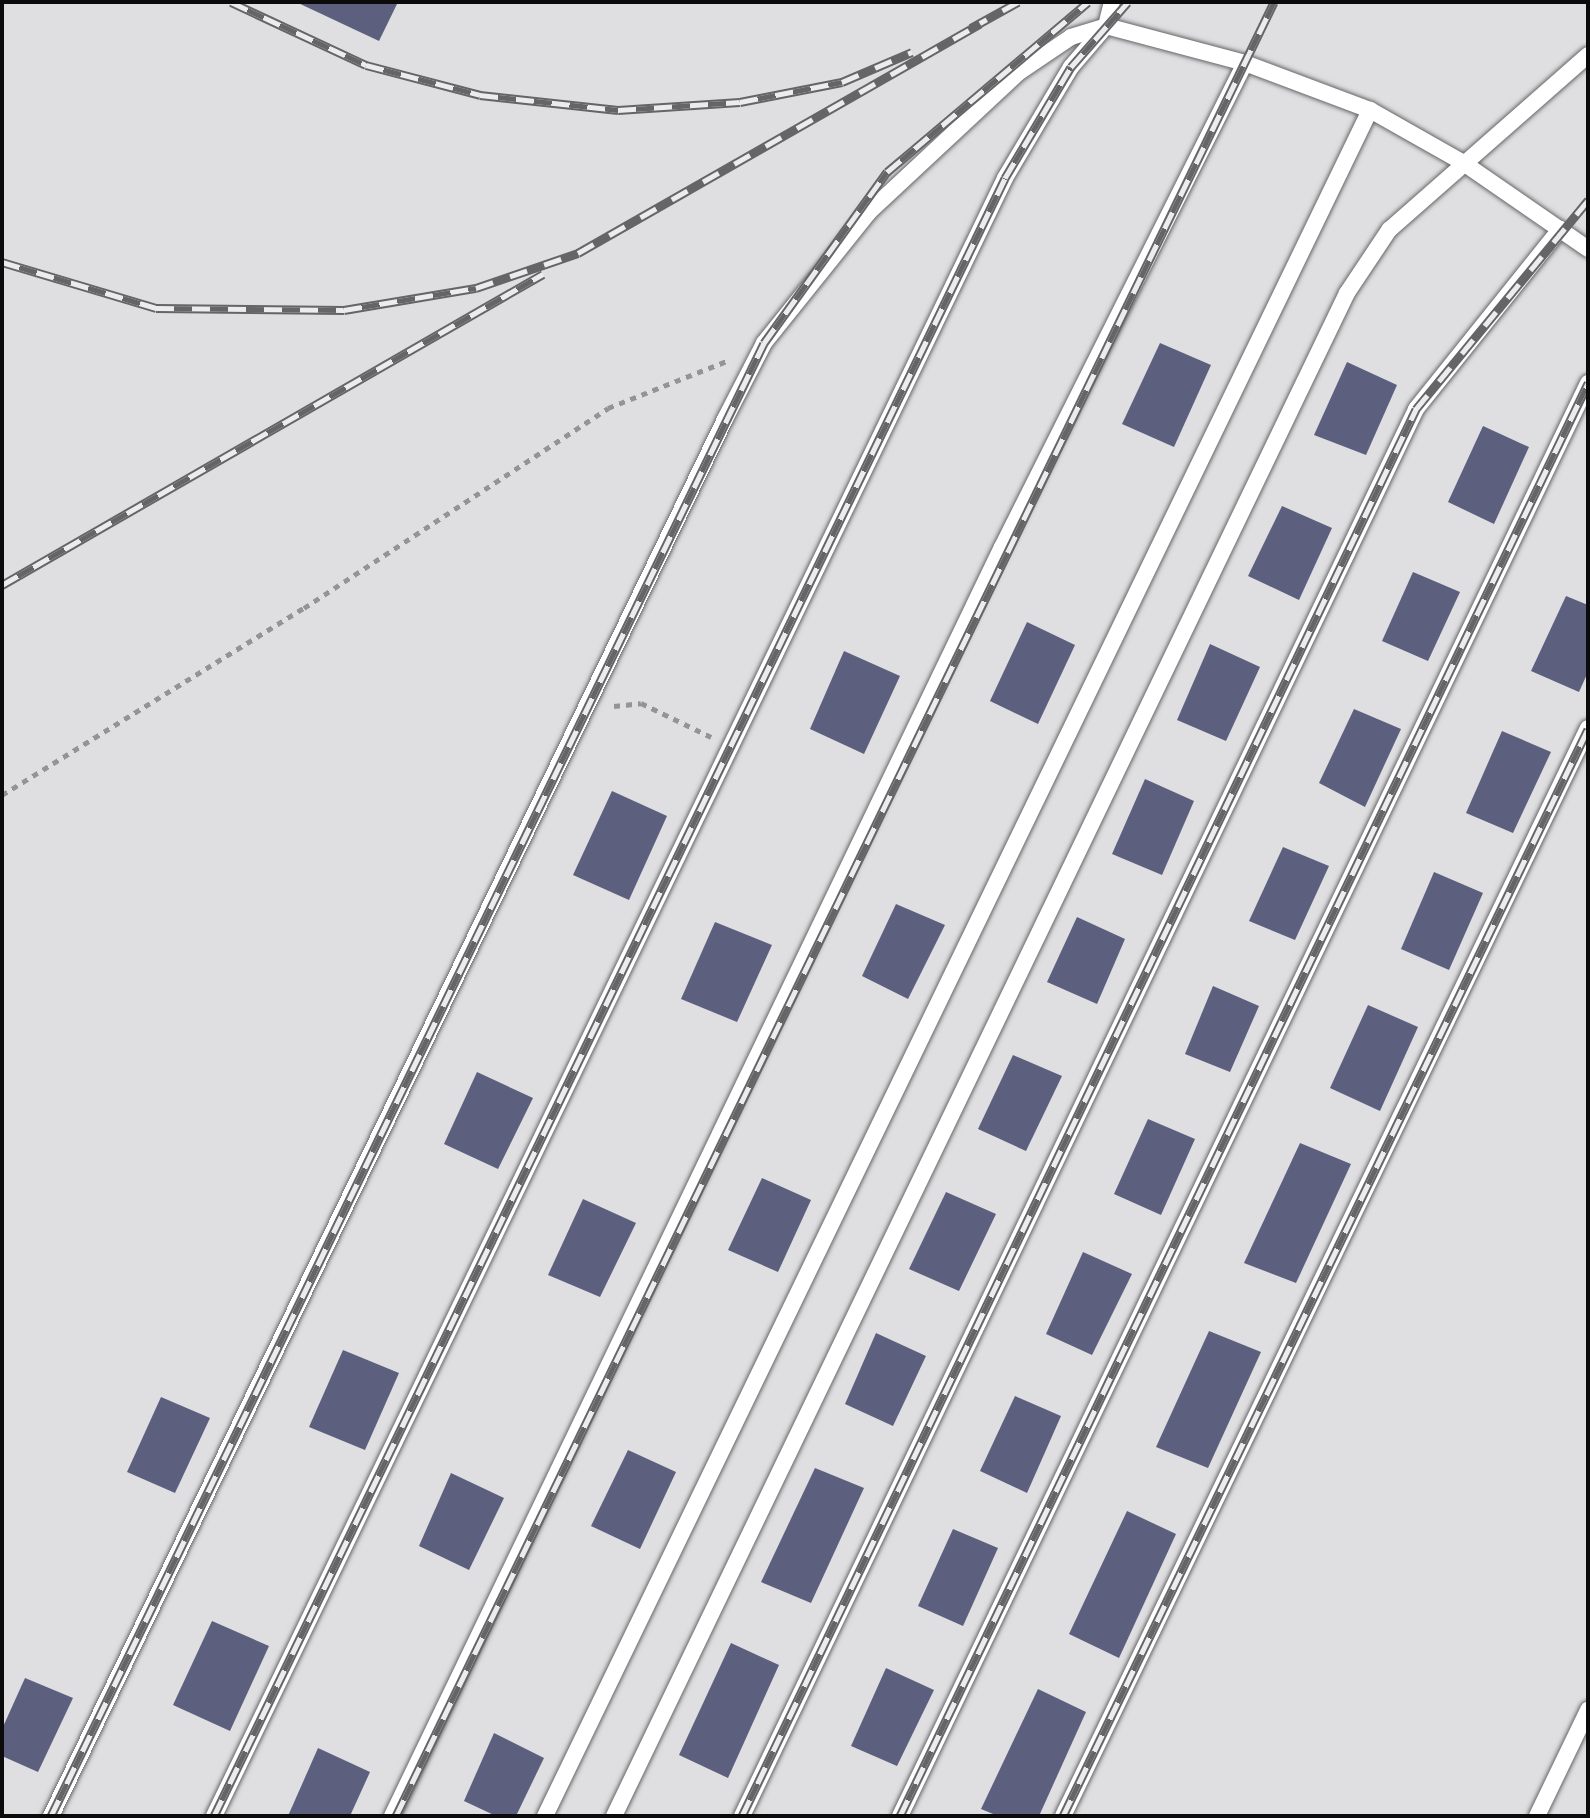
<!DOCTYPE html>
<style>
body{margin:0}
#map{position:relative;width:1590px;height:1818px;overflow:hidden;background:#dfdfe2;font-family:"Source Sans 3",sans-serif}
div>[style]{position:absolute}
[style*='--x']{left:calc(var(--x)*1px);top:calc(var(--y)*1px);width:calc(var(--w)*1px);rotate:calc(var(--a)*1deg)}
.building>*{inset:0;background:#5d5f7e}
.path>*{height:5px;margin-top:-2.5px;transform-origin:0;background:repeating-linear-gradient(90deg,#949496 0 6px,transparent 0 12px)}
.roads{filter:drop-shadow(0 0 2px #666668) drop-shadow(0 0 2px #666668)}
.service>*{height:16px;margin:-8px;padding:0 8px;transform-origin:8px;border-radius:8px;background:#fff}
.rail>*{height:9px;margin-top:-4.5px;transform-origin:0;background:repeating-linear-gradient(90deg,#ececef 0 18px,#656567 0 36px);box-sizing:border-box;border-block:2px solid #656567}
span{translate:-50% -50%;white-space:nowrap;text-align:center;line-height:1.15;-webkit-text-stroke:7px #ececef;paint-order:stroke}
.frame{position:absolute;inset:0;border:4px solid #0b0b0c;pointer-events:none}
</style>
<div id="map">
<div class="building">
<div style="clip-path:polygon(296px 2px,398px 2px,379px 41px)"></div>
<div style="clip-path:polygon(1160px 343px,1211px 365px,1174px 447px,1122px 424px)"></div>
<div style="clip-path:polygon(1347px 362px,1397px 385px,1366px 455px,1314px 435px)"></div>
<div style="clip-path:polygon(1483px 426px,1529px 447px,1494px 524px,1448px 502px)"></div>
<div style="clip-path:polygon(1282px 506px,1332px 528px,1299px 600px,1248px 576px)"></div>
<div style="clip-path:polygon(1413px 572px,1460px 592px,1428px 661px,1382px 641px)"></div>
<div style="clip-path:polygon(1566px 596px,1588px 605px,1588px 672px,1579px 692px,1531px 671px)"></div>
<div style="clip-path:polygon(1027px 622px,1075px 645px,1038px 724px,990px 701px)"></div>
<div style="clip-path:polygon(1210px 644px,1260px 667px,1226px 741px,1177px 720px)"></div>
<div style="clip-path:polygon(844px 651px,900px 676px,864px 754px,810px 729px)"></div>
<div style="clip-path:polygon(1354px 709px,1401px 729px,1365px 807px,1319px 783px)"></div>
<div style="clip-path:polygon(1502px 731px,1551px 752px,1513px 833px,1466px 813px)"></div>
<div style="clip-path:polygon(1145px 779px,1194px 801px,1162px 875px,1112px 854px)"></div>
<div style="clip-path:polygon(612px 791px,667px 816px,629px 900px,573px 875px)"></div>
<div style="clip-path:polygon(1283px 847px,1329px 866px,1295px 940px,1249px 921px)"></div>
<div style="clip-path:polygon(1434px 872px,1483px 893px,1449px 970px,1401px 949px)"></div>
<div style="clip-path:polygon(896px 904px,945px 925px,908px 999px,862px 976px)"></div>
<div style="clip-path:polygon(1077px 917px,1125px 939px,1097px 1004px,1047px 982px)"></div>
<div style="clip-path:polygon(715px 922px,772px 945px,737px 1022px,681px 999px)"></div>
<div style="clip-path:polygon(1213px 986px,1259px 1006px,1230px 1072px,1185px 1054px)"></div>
<div style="clip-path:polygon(1368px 1005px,1418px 1027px,1380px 1111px,1330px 1088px)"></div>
<div style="clip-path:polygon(1013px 1055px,1062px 1076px,1026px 1151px,978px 1129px)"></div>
<div style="clip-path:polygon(477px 1072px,533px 1098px,498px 1169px,444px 1144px)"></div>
<div style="clip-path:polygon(1148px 1119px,1195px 1139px,1161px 1215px,1114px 1194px)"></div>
<div style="clip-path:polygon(1300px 1143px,1351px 1164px,1296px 1283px,1244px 1263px)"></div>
<div style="clip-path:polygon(762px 1178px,811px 1200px,778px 1272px,728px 1250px)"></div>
<div style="clip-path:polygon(946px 1192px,996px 1214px,959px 1291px,909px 1269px)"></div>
<div style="clip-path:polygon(583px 1199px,636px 1223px,600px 1297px,548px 1275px)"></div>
<div style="clip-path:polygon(1083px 1252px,1132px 1274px,1092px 1355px,1046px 1334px)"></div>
<div style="clip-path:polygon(1209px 1331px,1261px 1352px,1208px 1468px,1156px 1447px)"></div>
<div style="clip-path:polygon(876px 1333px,926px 1356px,893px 1426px,845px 1404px)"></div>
<div style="clip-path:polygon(343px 1350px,399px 1373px,365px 1450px,309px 1427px)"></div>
<div style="clip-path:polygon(1015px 1396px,1061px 1416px,1027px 1493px,980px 1471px)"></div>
<div style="clip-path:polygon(161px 1397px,210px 1418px,175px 1493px,127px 1472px)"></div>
<div style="clip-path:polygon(628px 1450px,676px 1472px,640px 1549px,591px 1526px)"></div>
<div style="clip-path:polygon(815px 1468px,864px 1488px,811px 1603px,761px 1582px)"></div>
<div style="clip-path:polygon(451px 1473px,504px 1498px,469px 1570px,419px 1546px)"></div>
<div style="clip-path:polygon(1127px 1511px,1176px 1534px,1119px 1658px,1069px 1634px)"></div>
<div style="clip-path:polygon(953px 1529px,998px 1548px,963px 1626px,918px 1606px)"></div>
<div style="clip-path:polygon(212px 1621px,269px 1646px,230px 1731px,173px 1705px)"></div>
<div style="clip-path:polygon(731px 1643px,779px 1665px,728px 1778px,679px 1755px)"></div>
<div style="clip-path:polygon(886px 1668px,934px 1690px,897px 1766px,851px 1746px)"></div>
<div style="clip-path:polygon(25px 1678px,73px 1698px,38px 1772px,2px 1756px,2px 1729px)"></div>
<div style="clip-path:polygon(1038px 1689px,1086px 1712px,1039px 1816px,998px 1816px,981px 1809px)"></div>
<div style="clip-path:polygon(494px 1733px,544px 1758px,516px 1816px,496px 1816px,464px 1801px)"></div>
<div style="clip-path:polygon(318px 1748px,370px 1772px,350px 1816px,288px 1816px)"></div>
</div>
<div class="path">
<div style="--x:614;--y:706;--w:27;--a:-6"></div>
<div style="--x:641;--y:703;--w:78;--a:25.9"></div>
<div style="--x:2;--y:795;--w:355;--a:-31.8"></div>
<div style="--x:304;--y:608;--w:364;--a:-33.3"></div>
<div style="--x:608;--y:408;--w:128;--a:-21.6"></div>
</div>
<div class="roads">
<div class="service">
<div style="--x:51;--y:1816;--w:1551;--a:-64.24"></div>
<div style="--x:725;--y:419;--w:85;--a:-62.8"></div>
<div style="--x:764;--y:343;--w:168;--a:-51.3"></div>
<div style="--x:869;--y:212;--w:204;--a:-43"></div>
<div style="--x:1018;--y:73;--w:64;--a:-34.2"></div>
<div style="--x:1071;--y:37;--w:37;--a:-17"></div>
<div style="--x:1106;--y:26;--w:144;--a:14.9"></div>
<div style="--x:1245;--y:63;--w:134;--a:20.6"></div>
<div style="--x:1370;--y:110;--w:106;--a:29.5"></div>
<div style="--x:1462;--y:162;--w:153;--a:34.6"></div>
<div style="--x:214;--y:1816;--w:1819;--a:-64.22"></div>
<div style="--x:1005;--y:178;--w:129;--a:-59.3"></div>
<div style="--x:1071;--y:67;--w:54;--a:-49.5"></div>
<div style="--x:1106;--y:26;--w:25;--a:-76"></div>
<div style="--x:392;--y:1816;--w:1408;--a:-64.33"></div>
<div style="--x:1002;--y:547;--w:542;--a:-63.34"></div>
<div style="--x:545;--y:1816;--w:1895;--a:-64.19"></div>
<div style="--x:614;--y:1816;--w:1690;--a:-64.3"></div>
<div style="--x:1347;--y:293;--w:76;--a:-56.3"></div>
<div style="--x:1389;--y:230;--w:265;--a:-41.3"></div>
<div style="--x:742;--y:1816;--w:1560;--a:-64.4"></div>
<div style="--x:1416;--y:409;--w:231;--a:-51.3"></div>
<div style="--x:900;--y:1816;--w:1590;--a:-64.35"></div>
<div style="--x:1063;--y:1816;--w:1208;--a:-64.24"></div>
<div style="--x:1537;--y:1816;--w:118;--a:-64.3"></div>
</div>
</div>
<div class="rail">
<div style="--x:231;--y:2;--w:149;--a:25"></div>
<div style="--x:366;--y:65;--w:118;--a:14.7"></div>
<div style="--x:480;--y:95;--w:139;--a:6.2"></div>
<div style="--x:618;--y:110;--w:122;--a:-3.8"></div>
<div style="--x:740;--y:102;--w:104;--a:-11.1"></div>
<div style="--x:842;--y:82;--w:76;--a:-23.2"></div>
<div style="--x:971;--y:28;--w:54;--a:-29"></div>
<div style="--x:2;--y:262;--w:161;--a:16.6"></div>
<div style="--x:156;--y:308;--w:188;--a:0.6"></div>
<div style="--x:344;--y:310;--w:134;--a:-9.5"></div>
<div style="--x:476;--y:288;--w:108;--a:-18.9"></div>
<div style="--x:578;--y:253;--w:463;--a:-29.7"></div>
<div style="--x:2;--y:585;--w:624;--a:-29.89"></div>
<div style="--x:51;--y:1816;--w:1636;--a:-64.17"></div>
<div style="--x:764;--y:343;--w:211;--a:-54.3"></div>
<div style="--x:887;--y:172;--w:263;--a:-40.2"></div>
<div style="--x:214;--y:1816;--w:1819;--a:-64.22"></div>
<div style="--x:1005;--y:178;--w:129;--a:-59.3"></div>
<div style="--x:1071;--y:67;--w:86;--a:-48.8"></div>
<div style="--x:396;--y:1816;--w:2015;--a:-64.17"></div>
<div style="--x:742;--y:1816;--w:1560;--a:-64.4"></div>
<div style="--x:1416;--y:409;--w:271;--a:-50.5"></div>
<div style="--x:900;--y:1816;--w:1590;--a:-64.35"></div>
<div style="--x:1063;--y:1816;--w:1207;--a:-64.22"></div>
</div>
<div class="frame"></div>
</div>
